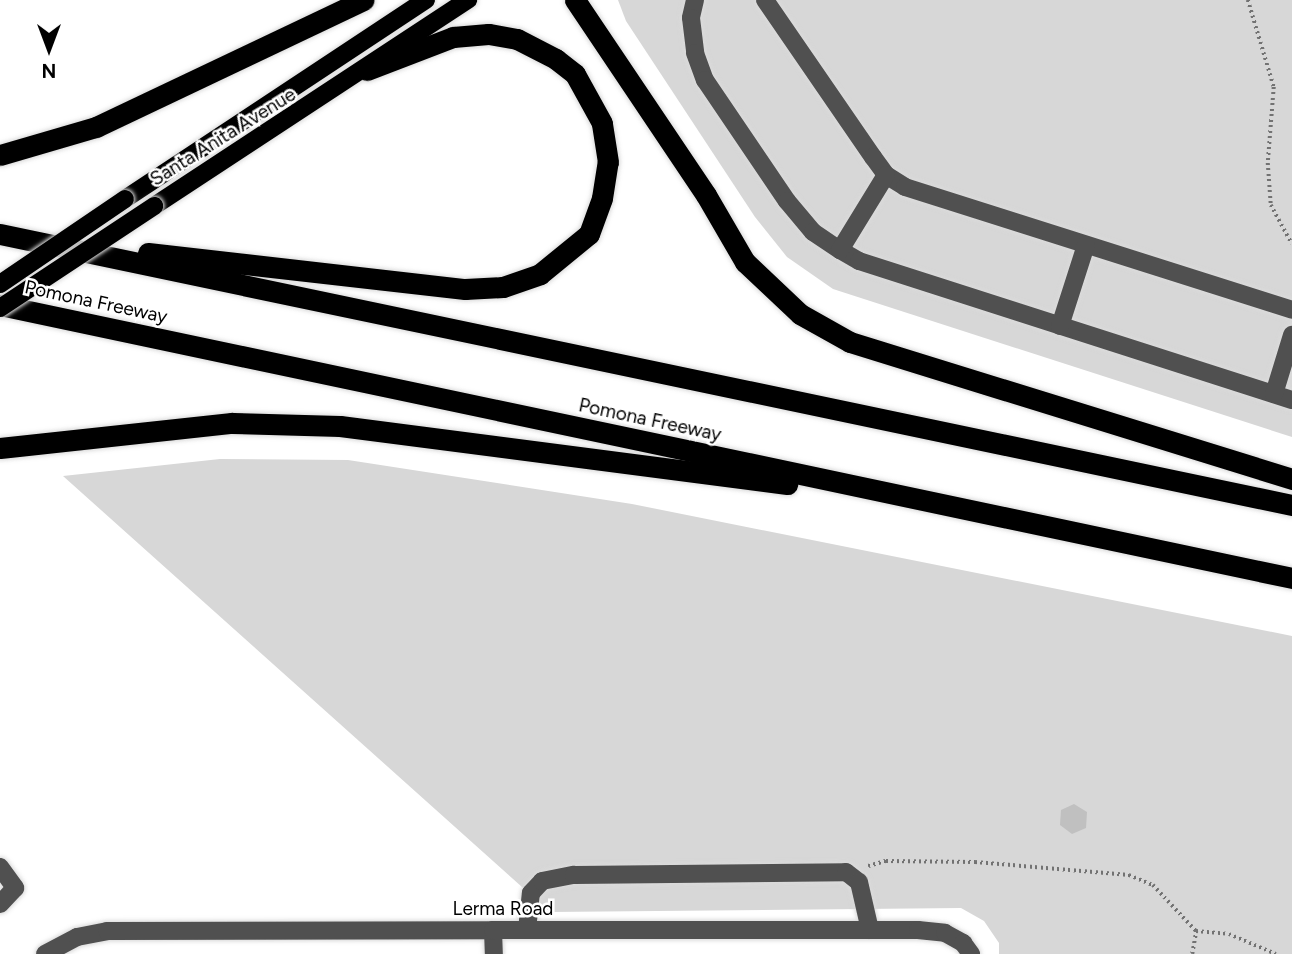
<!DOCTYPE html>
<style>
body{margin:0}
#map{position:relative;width:1292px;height:954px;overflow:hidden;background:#fff;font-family:Figtree,sans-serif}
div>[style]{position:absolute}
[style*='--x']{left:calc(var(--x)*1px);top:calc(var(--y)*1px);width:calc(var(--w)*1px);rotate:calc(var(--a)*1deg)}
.green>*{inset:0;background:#d7d7d7}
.building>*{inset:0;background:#c0c0c0}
.path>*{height:3.5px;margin-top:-1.75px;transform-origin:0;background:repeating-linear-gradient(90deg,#727272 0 2px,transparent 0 5.5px)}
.roads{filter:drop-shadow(0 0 2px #dbdbdb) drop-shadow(0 0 2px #dbdbdb)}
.minor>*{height:18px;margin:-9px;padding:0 9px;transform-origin:9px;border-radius:9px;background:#505050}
.major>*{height:18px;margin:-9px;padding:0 9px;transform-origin:9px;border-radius:9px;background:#000}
.highway>*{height:21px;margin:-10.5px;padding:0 10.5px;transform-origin:10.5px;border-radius:10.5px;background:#000}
.bridges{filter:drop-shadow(0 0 2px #dbdbdb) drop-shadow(0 0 2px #dbdbdb)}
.major-bridge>*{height:18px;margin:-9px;padding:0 9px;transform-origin:9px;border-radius:9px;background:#000}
span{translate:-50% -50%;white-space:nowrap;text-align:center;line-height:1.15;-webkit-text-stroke:5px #fff;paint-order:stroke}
.street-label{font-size:19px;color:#000}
.north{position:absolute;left:14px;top:14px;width:70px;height:70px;-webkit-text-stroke:5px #fff;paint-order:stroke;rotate:180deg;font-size:19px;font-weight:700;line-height:28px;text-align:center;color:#000}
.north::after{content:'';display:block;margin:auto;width:24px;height:32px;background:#000;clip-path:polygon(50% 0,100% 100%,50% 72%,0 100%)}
</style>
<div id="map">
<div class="green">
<div style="clip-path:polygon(618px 0,1292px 0,1292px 437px,833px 289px,787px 257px,755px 217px,626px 21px)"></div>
<div style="clip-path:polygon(220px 459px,348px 460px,632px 504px,1292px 636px,1292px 954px,999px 954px,999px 943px,984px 921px,961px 908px,550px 912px,63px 476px)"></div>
</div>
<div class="building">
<div style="clip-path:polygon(1074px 804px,1087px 812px,1086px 828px,1072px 834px,1060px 825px,1061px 810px)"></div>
</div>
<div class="path">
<div style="--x:1248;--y:0;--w:91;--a:73.4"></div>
<div style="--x:1274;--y:87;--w:76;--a:94.5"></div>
<div style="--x:1268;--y:163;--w:42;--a:85.9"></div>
<div style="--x:1271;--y:205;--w:44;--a:61.7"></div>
<div style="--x:868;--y:866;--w:19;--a:-16"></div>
<div style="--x:886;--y:861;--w:89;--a:0.6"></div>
<div style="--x:975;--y:862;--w:155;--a:4.8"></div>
<div style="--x:1129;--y:875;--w:26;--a:23"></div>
<div style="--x:1153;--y:885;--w:63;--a:46.9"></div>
<div style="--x:1192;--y:954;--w:23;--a:-80"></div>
<div style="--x:1196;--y:931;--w:33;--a:5"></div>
<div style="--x:1229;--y:934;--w:51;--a:23.1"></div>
</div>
<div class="roads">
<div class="minor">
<div style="--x:695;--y:0;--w:18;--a:103"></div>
<div style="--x:691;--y:18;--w:35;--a:83"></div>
<div style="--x:695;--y:53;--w:29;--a:70"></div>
<div style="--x:705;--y:80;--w:146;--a:55.9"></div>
<div style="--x:787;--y:201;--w:40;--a:50"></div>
<div style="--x:813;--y:232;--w:32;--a:34"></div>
<div style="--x:840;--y:250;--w:22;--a:30"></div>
<div style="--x:859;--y:261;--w:455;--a:17.8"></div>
<div style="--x:765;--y:0;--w:191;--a:55.5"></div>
<div style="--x:873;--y:157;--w:22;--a:54"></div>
<div style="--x:886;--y:175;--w:22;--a:32"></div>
<div style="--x:905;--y:187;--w:406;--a:17.6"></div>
<div style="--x:840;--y:250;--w:88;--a:-58.5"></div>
<div style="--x:1060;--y:326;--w:85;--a:-72.2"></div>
<div style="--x:1274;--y:394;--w:62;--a:-73"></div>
<div style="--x:0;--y:867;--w:26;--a:54"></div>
<div style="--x:15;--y:888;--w:22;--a:133"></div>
<div style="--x:493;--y:930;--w:24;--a:88"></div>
<div style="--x:527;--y:930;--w:37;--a:-84"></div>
<div style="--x:531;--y:893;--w:16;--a:-47"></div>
<div style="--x:542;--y:881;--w:33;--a:-11"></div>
<div style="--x:574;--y:875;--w:272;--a:-0.6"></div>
<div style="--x:846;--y:872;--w:16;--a:38"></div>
<div style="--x:859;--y:882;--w:49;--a:77.1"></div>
<div style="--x:45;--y:954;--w:36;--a:-28"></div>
<div style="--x:77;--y:937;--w:31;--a:-11"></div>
<div style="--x:107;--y:931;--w:386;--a:-0.1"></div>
<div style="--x:493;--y:930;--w:425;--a:0"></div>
<div style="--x:918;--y:930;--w:27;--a:6"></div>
<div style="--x:945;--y:933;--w:21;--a:29"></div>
<div style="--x:963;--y:943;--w:14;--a:54"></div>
</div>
<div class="major">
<div style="--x:125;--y:199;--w:361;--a:-33.5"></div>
<div style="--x:154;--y:206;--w:376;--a:-33.3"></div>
</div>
<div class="highway">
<div style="--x:575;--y:0;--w:235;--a:56.1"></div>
<div style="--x:706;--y:195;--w:78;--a:59.8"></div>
<div style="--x:745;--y:262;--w:76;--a:43.4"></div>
<div style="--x:800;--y:314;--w:57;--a:29.2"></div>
<div style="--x:850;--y:342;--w:463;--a:17.2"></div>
<div style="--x:0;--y:155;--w:100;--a:-16.3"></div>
<div style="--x:96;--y:127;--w:296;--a:-25.4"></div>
<div style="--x:0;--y:234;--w:1320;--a:11.85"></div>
<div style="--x:148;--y:253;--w:319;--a:6.5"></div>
<div style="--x:465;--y:289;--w:38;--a:-3"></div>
<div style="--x:503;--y:287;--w:39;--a:-19"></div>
<div style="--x:540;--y:274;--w:63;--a:-39.2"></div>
<div style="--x:589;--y:234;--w:38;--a:-70"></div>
<div style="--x:602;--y:198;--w:36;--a:-81"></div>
<div style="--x:608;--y:162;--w:39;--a:-99"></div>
<div style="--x:602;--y:123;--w:56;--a:-118.9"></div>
<div style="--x:575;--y:74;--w:24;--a:-142"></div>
<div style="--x:556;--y:59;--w:44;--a:-152.9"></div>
<div style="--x:517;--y:39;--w:29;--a:-170"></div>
<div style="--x:488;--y:34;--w:35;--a:175"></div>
<div style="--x:453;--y:37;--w:92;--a:159"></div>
<div style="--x:0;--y:305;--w:1321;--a:11.93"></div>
<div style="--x:0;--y:448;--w:233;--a:-6.2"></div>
<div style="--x:232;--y:423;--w:108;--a:1.6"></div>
<div style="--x:340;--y:426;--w:451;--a:7.4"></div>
</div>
</div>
<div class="bridges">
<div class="major-bridge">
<div style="--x:0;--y:284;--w:151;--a:-34.2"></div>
<div style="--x:0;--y:308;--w:185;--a:-33.5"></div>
</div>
</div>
<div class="street-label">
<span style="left:223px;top:137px;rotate:-32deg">Santa Anita Avenue</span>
<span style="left:96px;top:302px;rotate:12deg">Pomona Freeway</span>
<span style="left:650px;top:420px;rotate:12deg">Pomona Freeway</span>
<span style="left:503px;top:909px">Lerma Road</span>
</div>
<div class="north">N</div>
</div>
